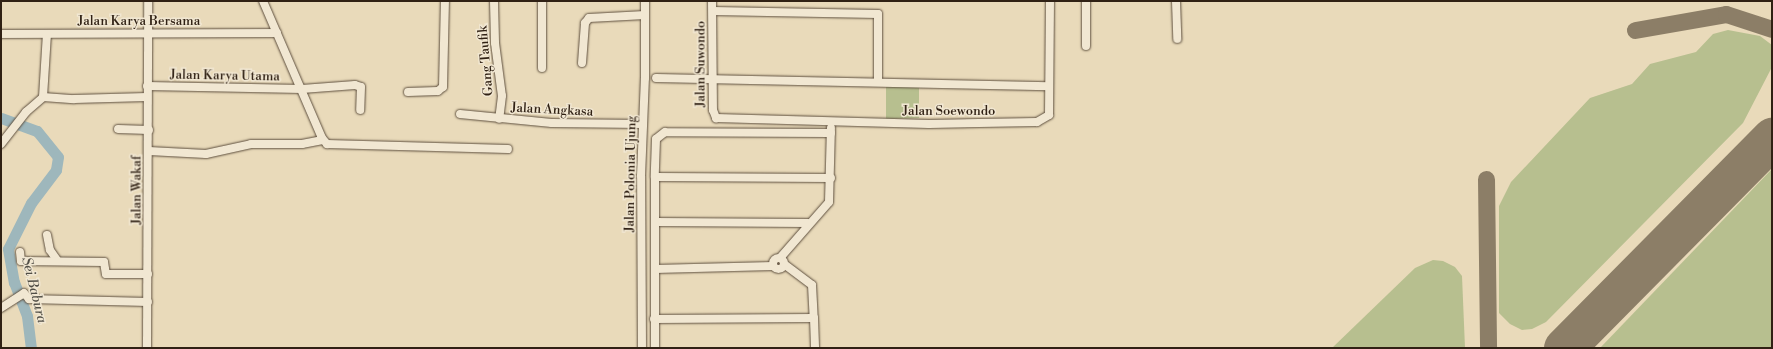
<!DOCTYPE html>
<style>
body{margin:0}
#map{position:relative;width:1773px;height:349px;overflow:hidden;background:#e9daba;font-family:"Libre Bodoni",serif}
div>[style]{position:absolute}
[style*='--x']{left:calc(var(--x)*1px);top:calc(var(--y)*1px);width:calc(var(--w)*1px);rotate:calc(var(--a)*1deg)}
.green>*{inset:0;background:#b7bf8f}
.river>*{height:11px;margin:-5.5px;padding:0 5.5px;transform-origin:5.5px;border-radius:5.5px;background:#9eb7bc}
.taxiway>*{height:17px;margin:-8.5px;padding:0 8.5px;transform-origin:8.5px;border-radius:8.5px;background:#8c7e67}
.runway>*{height:41px;margin:-20.5px;padding:0 20.5px;transform-origin:20.5px;border-radius:20.5px;background:#8c7e67}
.roads{filter:drop-shadow(0 0 1px #5e4f3e) drop-shadow(0 0 1px #5e4f3e)}
.minor>*{height:8px;margin:-4px;padding:0 4px;transform-origin:4px;border-radius:4px;background:#f1e7d2}
.minor>.ring{margin:-4px;padding:0;box-sizing:content-box;background:none;border:8px solid #f1e7d2;border-radius:50%}
span{translate:-50% -50%;white-space:nowrap;text-align:center;line-height:1.15;-webkit-text-stroke:3px #f1e7d2;paint-order:stroke}
.street-label{font-size:13px;color:#302114}
.water-label{font-size:14px;color:#514e46;font-style:italic}
.frame{position:absolute;inset:0;border:2px solid #302114;pointer-events:none}
</style>
<div id="map">
<div class="green">
<div style="clip-path:polygon(1728px 30px,1760px 36px,1772px 45px,1772px 67px,1743px 123px,1546px 322px,1532px 329px,1522px 330px,1510px 324px,1499px 313px,1499px 206px,1511px 182px,1590px 98px,1632px 84px,1650px 64px,1696px 52px,1713px 34px)"></div>
<div style="clip-path:polygon(919px 85px,919px 118px,886px 119px,886px 86px)"></div>
<div style="clip-path:polygon(1772px 169px,1772px 348px,1600px 348px)"></div>
<div style="clip-path:polygon(1433px 260px,1443px 261px,1455px 267px,1462px 276px,1465px 348px,1332px 348px,1415px 268px)"></div>
</div>
<div class="river">
<div style="--x:1;--y:118;--w:38;--a:20"></div>
<div style="--x:37;--y:131;--w:33;--a:51"></div>
<div style="--x:58;--y:157;--w:13;--a:99"></div>
<div style="--x:56;--y:170;--w:41;--a:127.1"></div>
<div style="--x:31;--y:203;--w:51;--a:116.6"></div>
<div style="--x:8;--y:249;--w:34;--a:80"></div>
<div style="--x:14;--y:282;--w:36;--a:69"></div>
<div style="--x:27;--y:316;--w:32;--a:83"></div>
</div>
<div class="taxiway">
<div style="--x:1635;--y:30;--w:92;--a:-10"></div>
<div style="--x:1726;--y:14;--w:48;--a:18.1"></div>
<div style="--x:1486;--y:179;--w:169;--a:89.3"></div>
</div>
<div class="runway">
<div style="--x:1564;--y:348;--w:296;--a:-45.3"></div>
</div>
<div class="roads">
<div class="minor">
<div style="--x:263;--y:1;--w:149;--a:66.7"></div>
<div style="--x:322;--y:138;--w:8;--a:50"></div>
<div style="--x:327;--y:144;--w:181;--a:1.6"></div>
<div style="--x:494;--y:1;--w:42;--a:88.6"></div>
<div style="--x:495;--y:43;--w:53;--a:82.5"></div>
<div style="--x:502;--y:96;--w:23;--a:97"></div>
<div style="--x:542;--y:1;--w:67;--a:90"></div>
<div style="--x:712;--y:1;--w:109;--a:89.5"></div>
<div style="--x:713;--y:110;--w:9;--a:69"></div>
<div style="--x:716;--y:118;--w:213;--a:1.6"></div>
<div style="--x:929;--y:124;--w:108;--a:-1.1"></div>
<div style="--x:1037;--y:122;--w:14;--a:-30"></div>
<div style="--x:1049;--y:115;--w:114;--a:-89.5"></div>
<div style="--x:1086;--y:1;--w:45;--a:90"></div>
<div style="--x:1176;--y:1;--w:38;--a:88"></div>
<div style="--x:713;--y:11;--w:165;--a:1"></div>
<div style="--x:878;--y:14;--w:68;--a:90"></div>
<div style="--x:1;--y:34;--w:276;--a:-0.2"></div>
<div style="--x:582;--y:63;--w:40;--a:-85.7"></div>
<div style="--x:585;--y:23;--w:6;--a:-51"></div>
<div style="--x:589;--y:18;--w:56;--a:-3.1"></div>
<div style="--x:656;--y:78;--w:393;--a:1.2"></div>
<div style="--x:147;--y:86;--w:155;--a:1.1"></div>
<div style="--x:302;--y:89;--w:53;--a:-4.3"></div>
<div style="--x:355;--y:85;--w:6;--a:18"></div>
<div style="--x:361;--y:87;--w:23;--a:92"></div>
<div style="--x:408;--y:92;--w:30;--a:-2"></div>
<div style="--x:438;--y:91;--w:6;--a:-39"></div>
<div style="--x:443;--y:87;--w:86;--a:-88.7"></div>
<div style="--x:43;--y:97;--w:63;--a:-86.4"></div>
<div style="--x:460;--y:114;--w:92;--a:5.6"></div>
<div style="--x:552;--y:123;--w:91;--a:0.6"></div>
<div style="--x:118;--y:129;--w:31;--a:2"></div>
<div style="--x:831;--y:133;--w:166;--a:-179.7"></div>
<div style="--x:665;--y:132;--w:11;--a:142"></div>
<div style="--x:656;--y:139;--w:38;--a:92"></div>
<div style="--x:655;--y:177;--w:176;--a:0.3"></div>
<div style="--x:1;--y:144;--w:41;--a:-52"></div>
<div style="--x:26;--y:112;--w:23;--a:-41"></div>
<div style="--x:43;--y:97;--w:31;--a:4"></div>
<div style="--x:74;--y:99;--w:73;--a:-1.6"></div>
<div style="--x:149;--y:151;--w:57;--a:3"></div>
<div style="--x:206;--y:154;--w:46;--a:-12.5"></div>
<div style="--x:251;--y:144;--w:51;--a:0"></div>
<div style="--x:302;--y:144;--w:21;--a:-11"></div>
<div style="--x:656;--y:222;--w:152;--a:0.4"></div>
<div style="--x:47;--y:235;--w:15;--a:79"></div>
<div style="--x:50;--y:250;--w:12;--a:55"></div>
<div style="--x:20;--y:252;--w:9;--a:84"></div>
<div style="--x:21;--y:261;--w:83;--a:0.7"></div>
<div style="--x:104;--y:262;--w:12;--a:81"></div>
<div style="--x:106;--y:274;--w:42;--a:0"></div>
<div class="ring" style="left:772.5px;top:257.5px;width:3px;height:3px"></div>
<div style="--x:780;--y:258;--w:74;--a:-48.8"></div>
<div style="--x:829;--y:202;--w:74;--a:-88.5"></div>
<div style="--x:784;--y:264;--w:35;--a:37"></div>
<div style="--x:812;--y:285;--w:33;--a:87"></div>
<div style="--x:655;--y:269;--w:118;--a:-1.5"></div>
<div style="--x:1;--y:308;--w:27;--a:-33"></div>
<div style="--x:24;--y:293;--w:8;--a:50"></div>
<div style="--x:29;--y:299;--w:119;--a:1.4"></div>
<div style="--x:654;--y:319;--w:160;--a:-0.4"></div>
<div style="--x:814;--y:318;--w:30;--a:88"></div>
<div style="--x:147;--y:348;--w:347;--a:-89.8"></div>
<div style="--x:642;--y:348;--w:172;--a:-90.3"></div>
<div style="--x:641;--y:176;--w:98;--a:-87.7"></div>
<div style="--x:645;--y:78;--w:77;--a:-90"></div>
<div style="--x:655;--y:348;--w:171;--a:-90"></div>
</div>
</div>
<div class="street-label">
<span style="left:139px;top:21px">Jalan Karya Bersama</span>
<span style="left:486px;top:61px;rotate:-95deg">Gang Taufik</span>
<span style="left:701px;top:64px;rotate:-90deg">Jalan Suwondo</span>
<span style="left:225px;top:76px;rotate:1deg">Jalan Karya Utama</span>
<span style="left:552px;top:110px;rotate:3deg">Jalan Angkasa</span>
<span style="left:949px;top:111px">Jalan Soewondo</span>
<span style="left:631px;top:174px;rotate:-89deg">Jalan Polonia Ujung</span>
<span style="left:137px;top:190px;rotate:-90deg">Jalan Wakaf</span>
</div>
<div class="water-label">
<span style="left:34px;top:290px;rotate:76deg">Sei Babura</span>
</div>
<div class="frame"></div>
</div>
